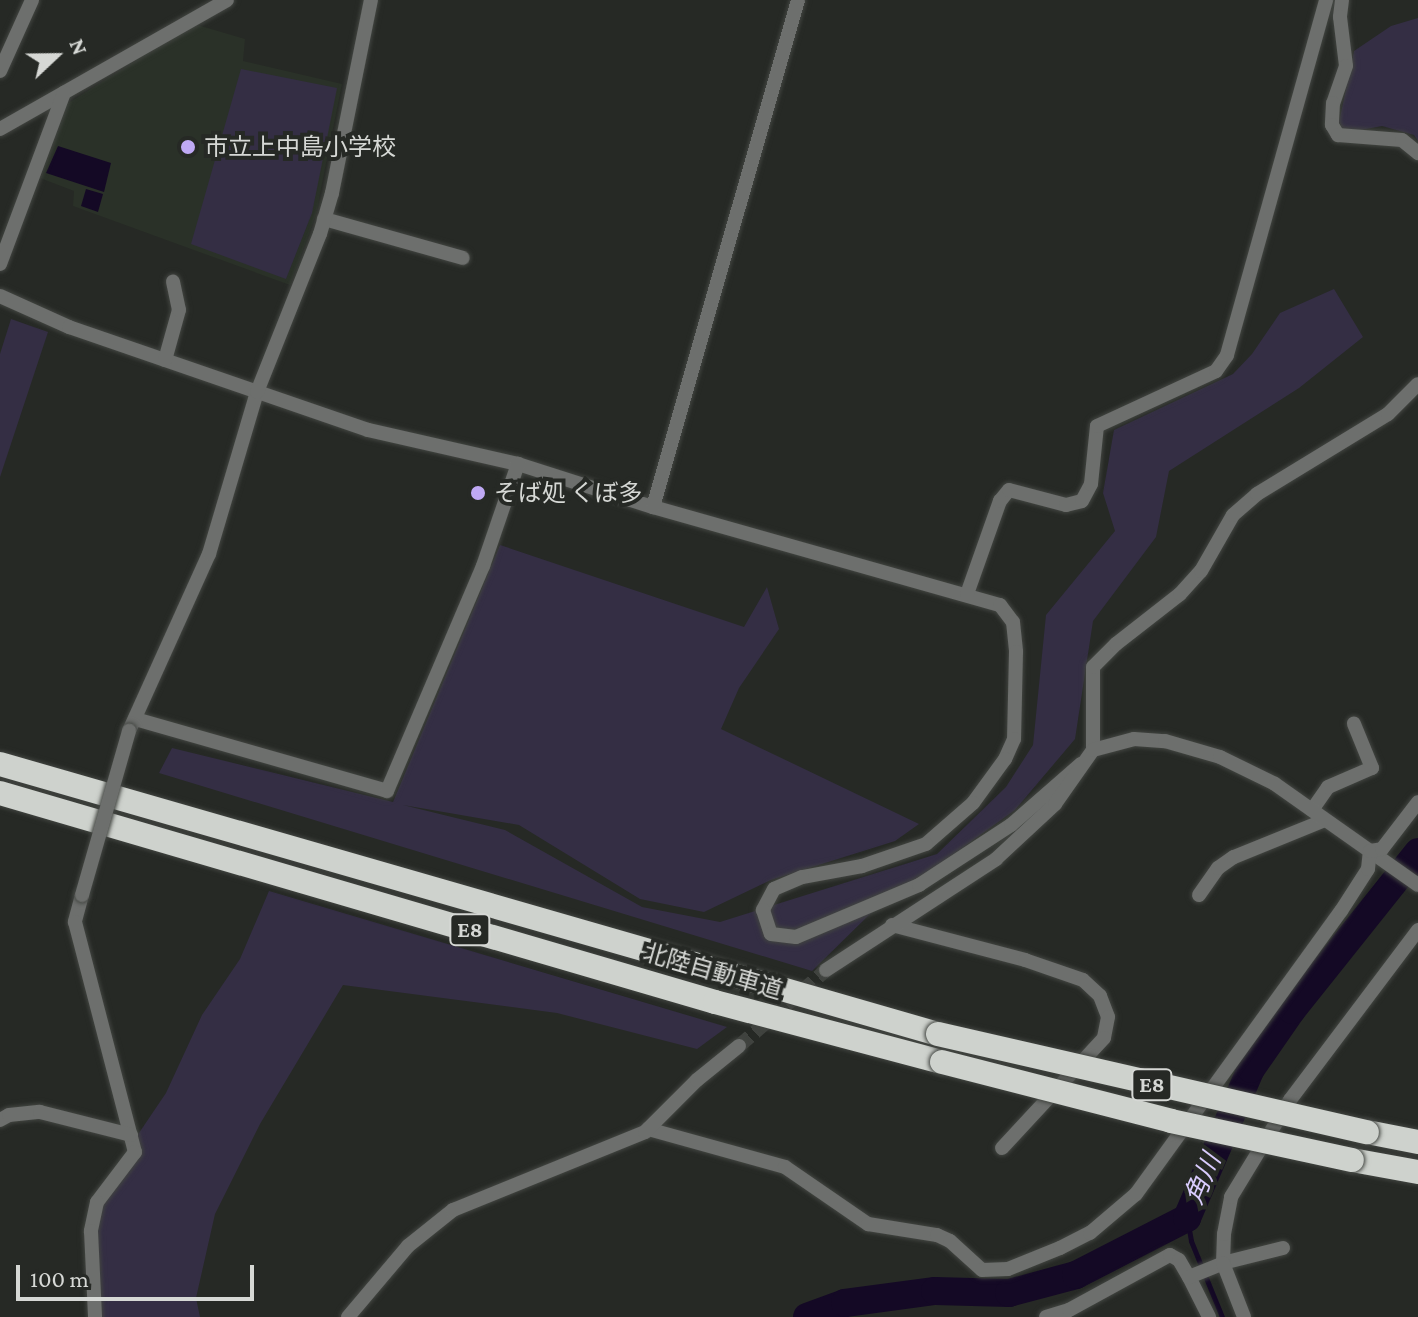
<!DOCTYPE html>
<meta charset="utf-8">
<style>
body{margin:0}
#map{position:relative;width:1418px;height:1317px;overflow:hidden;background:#262925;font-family:"Crimson Pro","Noto Sans JP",serif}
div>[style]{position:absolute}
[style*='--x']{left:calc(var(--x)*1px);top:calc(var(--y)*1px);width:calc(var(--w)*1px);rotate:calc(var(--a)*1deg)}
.built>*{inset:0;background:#2a3128}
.green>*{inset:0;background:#342e44}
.water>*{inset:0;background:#140925}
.stream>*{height:5px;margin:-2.5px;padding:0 2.5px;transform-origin:2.5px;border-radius:2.5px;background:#140925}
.river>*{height:28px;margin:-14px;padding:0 14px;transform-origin:14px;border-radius:14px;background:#140925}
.minor-tunnel>*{height:14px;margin-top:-7px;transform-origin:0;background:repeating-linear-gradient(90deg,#40433f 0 14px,transparent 0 21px)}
.roads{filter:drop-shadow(0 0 2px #424541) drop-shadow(0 0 2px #424541)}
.minor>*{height:14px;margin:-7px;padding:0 7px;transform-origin:7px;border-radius:7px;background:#6d6f6d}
.motorway>*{height:24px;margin:-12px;padding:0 12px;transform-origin:12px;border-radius:12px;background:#ced2cd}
.bridges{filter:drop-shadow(0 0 2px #424541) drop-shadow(0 0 2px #424541)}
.minor-bridge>*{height:14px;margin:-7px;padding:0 7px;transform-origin:7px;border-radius:7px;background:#6d6f6d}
.motorway-bridge>*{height:24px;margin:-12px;padding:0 12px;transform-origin:12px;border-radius:12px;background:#ced2cd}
.dots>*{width:22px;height:22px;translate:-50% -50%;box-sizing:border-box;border:4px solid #262925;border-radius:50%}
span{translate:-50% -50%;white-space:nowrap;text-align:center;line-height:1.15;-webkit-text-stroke:8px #262925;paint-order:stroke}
.shield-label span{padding:2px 6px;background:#262925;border:2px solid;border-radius:6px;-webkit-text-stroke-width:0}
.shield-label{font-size:22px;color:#d6d8d5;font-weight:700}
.poi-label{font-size:24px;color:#d6d8d5}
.left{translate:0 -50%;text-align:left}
.street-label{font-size:24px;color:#d6d8d5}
.water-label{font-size:26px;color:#d9ccfd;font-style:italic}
.north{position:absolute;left:16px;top:16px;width:80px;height:80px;-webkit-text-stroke:6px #262925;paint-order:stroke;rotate:68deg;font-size:22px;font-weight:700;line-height:32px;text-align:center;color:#d6d8d5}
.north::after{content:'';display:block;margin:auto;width:28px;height:36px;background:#d6d8d5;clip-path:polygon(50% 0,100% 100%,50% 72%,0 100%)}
.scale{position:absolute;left:16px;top:1265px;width:238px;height:36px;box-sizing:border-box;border:4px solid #d6d8d5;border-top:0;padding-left:10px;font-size:24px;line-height:28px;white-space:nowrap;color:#d6d8d5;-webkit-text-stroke:6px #262925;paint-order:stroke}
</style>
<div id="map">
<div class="built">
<div style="clip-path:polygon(194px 24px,245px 39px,243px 61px,342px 84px,316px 214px,290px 285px,73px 206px,74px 191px,40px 178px,67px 104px)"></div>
</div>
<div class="green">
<div style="clip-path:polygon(1418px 18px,1418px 141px,1414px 135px,1382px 126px,1345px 133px,1339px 122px,1354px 51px,1391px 26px)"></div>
<div style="clip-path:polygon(241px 69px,337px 88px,312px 213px,286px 279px,191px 244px)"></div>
<div style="clip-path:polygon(1334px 289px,1363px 337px,1299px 388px,1169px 471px,1156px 537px,1093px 621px,1075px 739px,1015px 810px,869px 915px,812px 971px,159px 773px,172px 748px,393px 802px,500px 545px,744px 627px,767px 587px,779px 629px,739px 688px,721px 729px,919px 824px,895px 841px,771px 880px,704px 912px,640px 899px,519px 825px,403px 805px,505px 830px,642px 907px,720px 922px,937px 854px,1006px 787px,1033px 745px,1046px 615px,1115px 531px,1103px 493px,1114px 430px,1233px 374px,1252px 354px,1280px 313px)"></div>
<div style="clip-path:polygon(11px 319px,48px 332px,0 477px,0 354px)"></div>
<div style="clip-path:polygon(269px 891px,727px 1027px,697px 1049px,557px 1013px,343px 985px,260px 1124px,215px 1214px,196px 1298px,200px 1317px,101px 1317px,93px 1201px,166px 1093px,202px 1015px,240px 959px)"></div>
</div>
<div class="water">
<div style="clip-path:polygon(58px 146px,111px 163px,104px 192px,46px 173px)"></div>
<div style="clip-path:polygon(86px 189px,103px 194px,98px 212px,81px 206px)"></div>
</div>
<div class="stream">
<div style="--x:1187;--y:1218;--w:23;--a:80"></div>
<div style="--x:1191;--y:1241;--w:82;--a:67.8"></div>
</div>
<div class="river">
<div style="--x:807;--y:1317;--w:40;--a:-20.2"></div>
<div style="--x:845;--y:1303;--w:91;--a:-7.6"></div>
<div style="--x:935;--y:1291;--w:74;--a:1.5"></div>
<div style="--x:1009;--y:1293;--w:69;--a:-15"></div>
<div style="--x:1076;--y:1275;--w:125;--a:-27.2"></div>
<div style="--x:1187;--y:1218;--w:162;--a:-66.8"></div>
<div style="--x:1251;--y:1069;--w:72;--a:-55.2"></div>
<div style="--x:1292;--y:1010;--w:202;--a:-51.4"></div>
</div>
<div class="minor-tunnel">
<div style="--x:739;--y:1046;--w:116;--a:-41.1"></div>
</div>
<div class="roads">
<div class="minor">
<div style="--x:1342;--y:0;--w:17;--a:97"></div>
<div style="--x:1340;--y:17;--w:49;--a:83"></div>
<div style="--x:1346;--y:66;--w:39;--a:109"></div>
<div style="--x:1333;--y:103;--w:22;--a:93"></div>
<div style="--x:1332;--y:125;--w:12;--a:59"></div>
<div style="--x:1338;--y:135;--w:64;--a:4.5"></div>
<div style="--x:1402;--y:140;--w:21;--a:39"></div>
<div style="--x:0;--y:71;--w:78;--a:-65.7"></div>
<div style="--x:0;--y:129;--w:261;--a:-29.6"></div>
<div style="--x:324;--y:219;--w:144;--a:15.7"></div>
<div style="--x:0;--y:264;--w:183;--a:-69.5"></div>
<div style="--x:0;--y:296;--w:76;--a:24.2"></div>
<div style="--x:69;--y:327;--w:316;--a:19"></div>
<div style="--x:368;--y:430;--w:154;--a:12.8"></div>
<div style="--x:518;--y:464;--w:142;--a:17.7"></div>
<div style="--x:653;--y:507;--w:361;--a:15.8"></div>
<div style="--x:1000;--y:605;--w:21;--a:53"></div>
<div style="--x:1013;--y:622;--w:30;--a:84"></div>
<div style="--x:1016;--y:652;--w:87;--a:91.3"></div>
<div style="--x:1014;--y:739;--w:22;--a:114"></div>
<div style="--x:1005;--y:759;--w:54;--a:126"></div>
<div style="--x:973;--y:803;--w:62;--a:138.9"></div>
<div style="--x:926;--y:844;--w:68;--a:161"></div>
<div style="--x:862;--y:866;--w:61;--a:169.6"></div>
<div style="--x:802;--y:877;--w:30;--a:157"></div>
<div style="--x:774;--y:889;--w:24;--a:118"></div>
<div style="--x:763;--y:910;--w:25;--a:72"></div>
<div style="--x:771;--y:934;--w:25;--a:7"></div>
<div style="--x:796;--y:937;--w:134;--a:-22.9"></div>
<div style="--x:919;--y:885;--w:110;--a:-33.1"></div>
<div style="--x:1011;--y:825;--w:93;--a:-41.1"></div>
<div style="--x:165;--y:360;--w:52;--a:-74.4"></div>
<div style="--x:179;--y:310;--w:29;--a:-102"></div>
<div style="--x:653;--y:507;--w:527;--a:-74.04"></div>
<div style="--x:967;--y:594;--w:99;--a:-70.5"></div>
<div style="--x:1000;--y:501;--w:14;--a:-51"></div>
<div style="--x:1009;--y:490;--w:59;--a:14.7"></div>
<div style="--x:1066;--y:505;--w:16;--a:-14"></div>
<div style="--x:1082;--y:501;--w:19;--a:-62"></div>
<div style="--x:1091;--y:484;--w:58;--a:-84.1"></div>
<div style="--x:1097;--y:426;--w:131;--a:-24.8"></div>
<div style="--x:1216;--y:371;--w:19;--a:-55"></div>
<div style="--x:1227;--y:355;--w:369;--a:-74.4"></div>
<div style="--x:135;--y:719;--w:262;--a:15.9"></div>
<div style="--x:387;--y:791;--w:245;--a:-66.9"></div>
<div style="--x:483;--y:566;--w:108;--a:-71.1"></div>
<div style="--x:129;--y:731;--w:194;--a:-65.7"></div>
<div style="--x:209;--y:554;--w:169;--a:-73.5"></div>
<div style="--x:257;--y:392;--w:170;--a:-68.3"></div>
<div style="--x:320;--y:234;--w:43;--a:-73.7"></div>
<div style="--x:332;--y:193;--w:197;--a:-78.6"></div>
<div style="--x:1093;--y:750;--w:83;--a:-90"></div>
<div style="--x:1093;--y:667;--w:33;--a:-45"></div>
<div style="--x:1116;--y:644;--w:81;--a:-38"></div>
<div style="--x:1180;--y:594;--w:31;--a:-48"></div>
<div style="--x:1201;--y:571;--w:64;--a:-60.3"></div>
<div style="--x:1233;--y:515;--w:32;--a:-41"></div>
<div style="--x:1257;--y:494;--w:153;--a:-31.4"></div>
<div style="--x:1388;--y:414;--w:42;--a:-45"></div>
<div style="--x:1312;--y:810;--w:28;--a:-55"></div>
<div style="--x:1328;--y:787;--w:48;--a:-23.4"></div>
<div style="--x:1372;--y:768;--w:48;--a:-112.2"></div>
<div style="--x:82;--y:895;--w:28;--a:105"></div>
<div style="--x:75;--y:922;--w:238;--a:75.4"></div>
<div style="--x:135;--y:1152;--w:63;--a:127.2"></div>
<div style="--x:97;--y:1202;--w:30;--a:102"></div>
<div style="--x:91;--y:1231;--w:86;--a:87.3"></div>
<div style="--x:1199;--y:895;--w:33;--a:-55"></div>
<div style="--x:1218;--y:868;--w:19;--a:-35"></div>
<div style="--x:1234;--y:857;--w:98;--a:-22.1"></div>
<div style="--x:892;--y:925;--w:138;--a:14.7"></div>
<div style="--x:1025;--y:960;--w:61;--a:19"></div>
<div style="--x:1083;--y:980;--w:23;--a:43"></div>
<div style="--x:1100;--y:996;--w:22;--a:69"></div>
<div style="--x:1108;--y:1017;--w:21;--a:101"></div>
<div style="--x:1104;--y:1038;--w:150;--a:132.8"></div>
<div style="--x:826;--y:970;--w:203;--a:-33.1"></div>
<div style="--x:996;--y:859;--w:81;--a:-43"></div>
<div style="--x:1055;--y:804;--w:66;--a:-54.9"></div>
<div style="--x:1093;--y:750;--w:42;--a:-15"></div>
<div style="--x:1134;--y:739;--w:31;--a:4"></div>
<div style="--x:1165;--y:741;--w:57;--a:16.2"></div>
<div style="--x:1220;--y:757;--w:61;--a:26.1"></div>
<div style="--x:1275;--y:784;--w:175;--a:35.2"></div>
<div style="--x:0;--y:1120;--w:10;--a:-29"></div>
<div style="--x:9;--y:1115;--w:31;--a:-6"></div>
<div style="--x:40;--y:1112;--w:94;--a:14.2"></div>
<div style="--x:648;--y:1129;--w:142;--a:15.5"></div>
<div style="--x:785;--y:1167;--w:101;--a:34.5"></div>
<div style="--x:868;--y:1224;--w:70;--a:9.1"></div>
<div style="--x:937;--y:1235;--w:14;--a:25"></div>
<div style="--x:950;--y:1241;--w:43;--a:42.2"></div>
<div style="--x:982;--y:1270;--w:26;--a:-2"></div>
<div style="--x:1008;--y:1269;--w:56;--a:-22"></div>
<div style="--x:1060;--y:1248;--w:34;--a:-27"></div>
<div style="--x:1090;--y:1233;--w:60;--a:-40.3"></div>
<div style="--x:1136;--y:1194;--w:349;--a:-54.1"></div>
<div style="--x:1341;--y:911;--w:50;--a:-57.3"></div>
<div style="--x:1368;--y:869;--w:18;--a:-84"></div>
<div style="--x:1370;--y:851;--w:12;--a:-9"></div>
<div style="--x:1382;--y:849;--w:59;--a:-52.5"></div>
<div style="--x:1283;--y:1248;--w:62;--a:166"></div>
<div style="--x:1223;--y:1263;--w:29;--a:-88"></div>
<div style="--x:1224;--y:1234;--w:38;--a:-79"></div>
<div style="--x:1231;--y:1197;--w:114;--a:-58.7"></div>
<div style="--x:1290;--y:1100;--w:213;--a:-53"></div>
<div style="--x:1189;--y:1277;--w:45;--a:63.4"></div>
<div style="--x:348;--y:1317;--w:93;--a:-49.8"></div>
<div style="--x:408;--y:1246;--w:58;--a:-38.7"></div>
<div style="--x:453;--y:1210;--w:207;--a:-22.1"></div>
<div style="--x:645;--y:1132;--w:74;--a:-45"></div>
<div style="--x:697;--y:1080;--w:54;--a:-39"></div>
<div style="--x:1046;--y:1317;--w:24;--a:-17"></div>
<div style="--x:1069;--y:1310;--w:115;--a:-28.6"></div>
<div style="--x:1170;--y:1255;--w:10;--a:29"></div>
<div style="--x:1179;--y:1260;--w:20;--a:60"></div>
<div style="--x:1189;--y:1277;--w:37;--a:-22"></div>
<div style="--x:1223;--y:1263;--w:58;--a:68.7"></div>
</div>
<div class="motorway">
<div style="--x:0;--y:764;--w:976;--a:16.06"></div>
<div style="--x:0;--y:793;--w:745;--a:16.29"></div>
<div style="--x:715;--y:1002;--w:235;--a:14.8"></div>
<div style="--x:1367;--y:1132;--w:52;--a:11.1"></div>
<div style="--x:1352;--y:1160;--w:67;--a:10.3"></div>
</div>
</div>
<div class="bridges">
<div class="minor-bridge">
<div style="--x:82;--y:895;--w:171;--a:-74"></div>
</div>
<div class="motorway-bridge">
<div style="--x:938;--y:1034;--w:440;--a:12.9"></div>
<div style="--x:942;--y:1062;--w:236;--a:14.4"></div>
<div style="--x:1171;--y:1121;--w:185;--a:12.2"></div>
</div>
</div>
<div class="dots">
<div style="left:188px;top:147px;background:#bfa9f4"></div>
<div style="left:478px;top:493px;background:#bfa9f4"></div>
</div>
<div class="shield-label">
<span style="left:470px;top:930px">E8</span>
<span style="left:1152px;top:1085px">E8</span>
</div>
<div class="poi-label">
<span class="left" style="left:204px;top:147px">市立上中島小学校</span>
<span class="left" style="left:494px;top:493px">そば処 くぼ多</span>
</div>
<div class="street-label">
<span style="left:713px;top:971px;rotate:16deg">北陸自動車道</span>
</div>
<div class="water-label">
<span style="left:1203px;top:1179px;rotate:-67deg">角川</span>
</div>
<div class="north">N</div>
<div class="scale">100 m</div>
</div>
